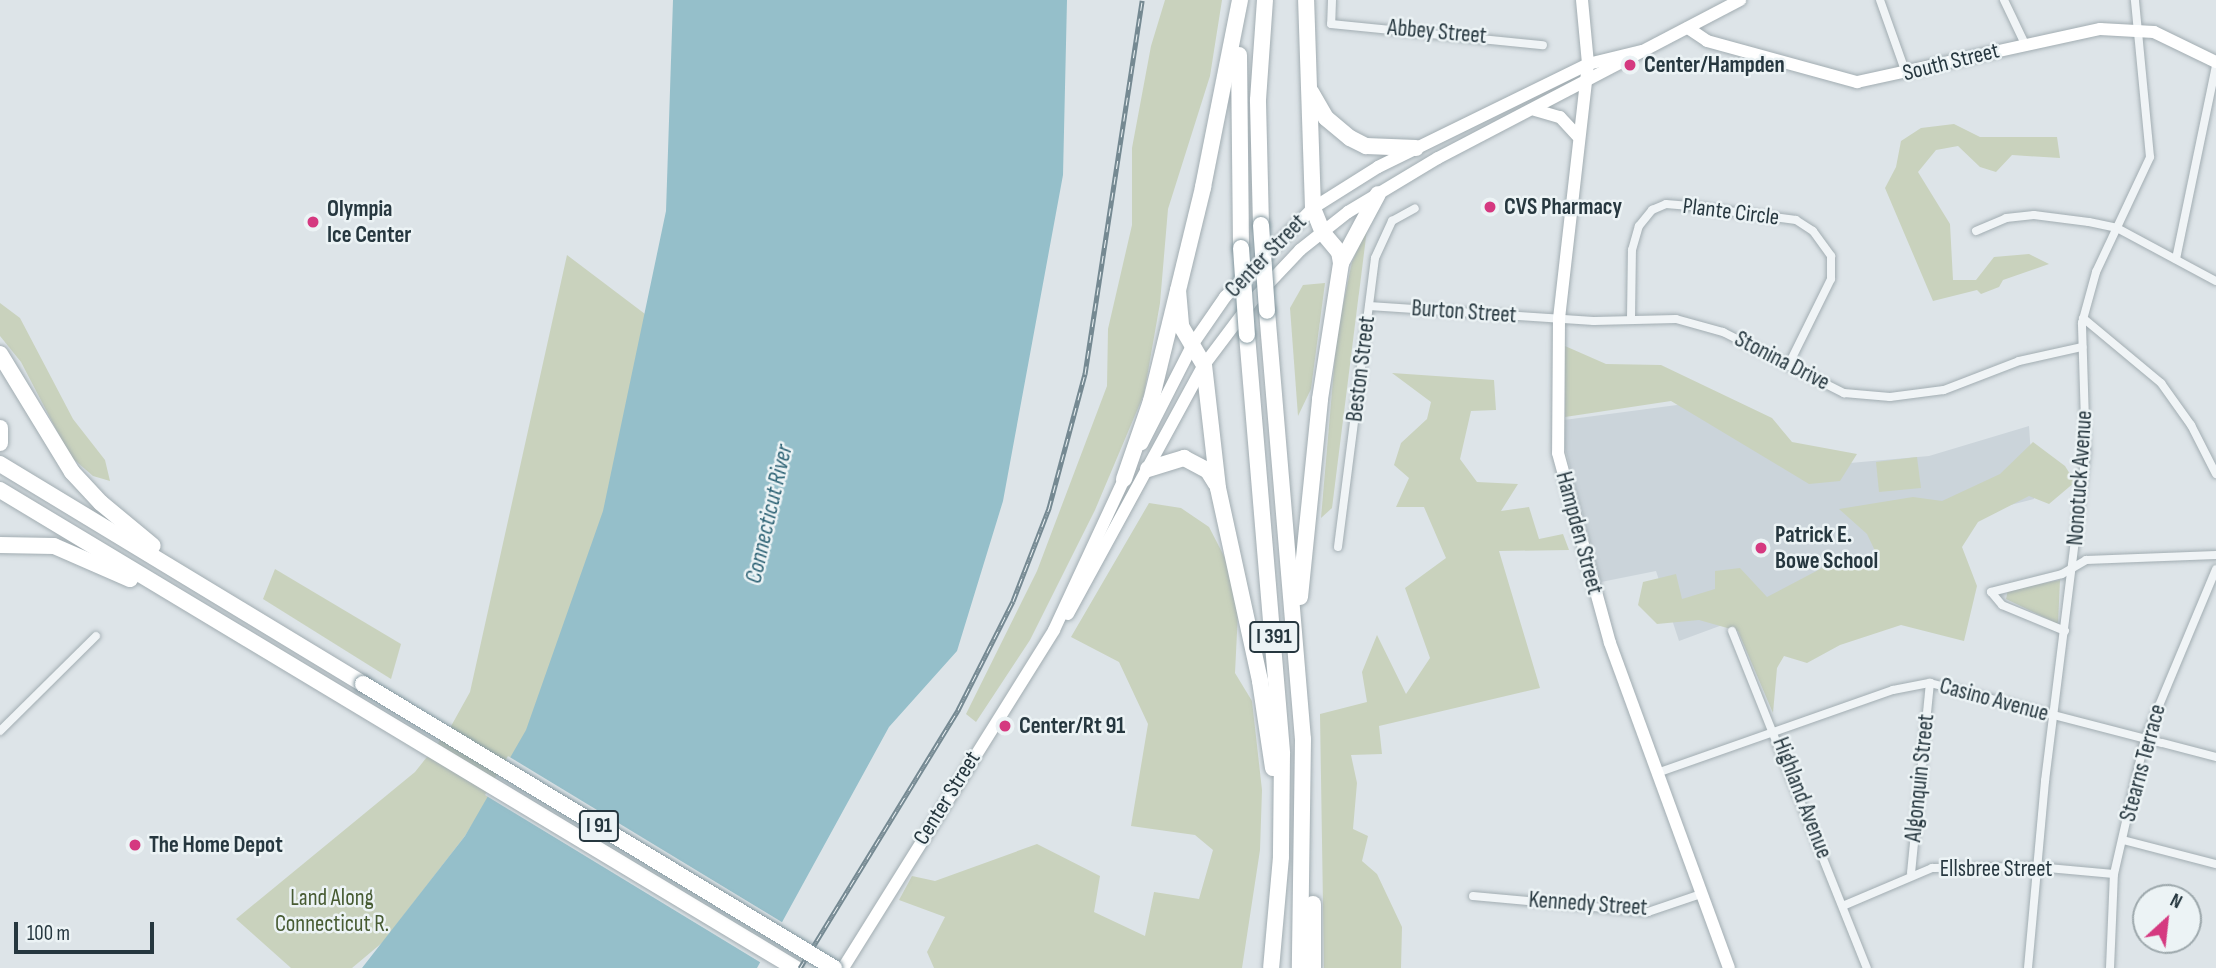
<!DOCTYPE html>
<style>
body{margin:0}
#map{position:relative;width:2216px;height:968px;overflow:hidden;background:#dde4e8;font-family:"Sofia Sans Condensed",sans-serif}
div>[style]{position:absolute}
[style*='--x']{left:calc(var(--x)*1px);top:calc(var(--y)*1px);width:calc(var(--w)*1px);rotate:calc(var(--a)*1deg)}
.built>*{inset:0;background:#cbd4da}
.green>*{inset:0;background:#c9d2bd}
.water>*{inset:0;background:#95bfca}
.pier>*{inset:0;background:#dde4e8}
.roads{filter:drop-shadow(0 0 2px #a2adb2) drop-shadow(0 0 2px #a2adb2)}
.street>*{height:8px;margin:-4px;padding:0 4px;transform-origin:4px;border-radius:4px;background:#f0f4f6}
.secondary>*{height:12px;margin:-6px;padding:0 6px;transform-origin:6px;border-radius:6px;background:#fff}
.highway>*{height:16px;margin:-8px;padding:0 8px;transform-origin:8px;border-radius:8px;background:#fff}
.rail>*{height:5px;margin-top:-2.5px;transform-origin:0;background:repeating-linear-gradient(90deg,#ecf3f5 0 8px,#758992 0 16px);box-sizing:border-box;border-block:2px solid #758992}
.bridges{filter:drop-shadow(0 0 2px #83979f) drop-shadow(0 0 2px #83979f)}
.highway-bridge>*{height:16px;margin:-8px;padding:0 8px;transform-origin:8px;border-radius:8px;background:#fff}
.dots>*{width:19px;height:19px;translate:-50% -50%;box-sizing:border-box;border:4px solid #ecf3f5;border-radius:50%}
span{translate:-50% -50%;white-space:nowrap;text-align:center;line-height:1.15;-webkit-text-stroke:5px #ecf3f5;paint-order:stroke}
.shield-label span{padding:2px 5px;background:#ecf3f5;border:2px solid;border-radius:5px;-webkit-text-stroke-width:0}
.shield-label{font-size:21px;color:#26373f;font-weight:700}
.street-label{font-size:23px;color:#26373f}
.poi-label{font-size:23px;color:#26373f;font-weight:700}
.left{translate:0 -50%;text-align:left}
.park-label{font-size:23px;color:#475b32}
.water-label{font-size:24px;color:#2e6375;font-style:italic}
.north{position:absolute;left:2132px;top:884px;width:70px;height:70px;box-sizing:border-box;background:#ecf3f5;border:2px solid #9da8ac;border-radius:50%;rotate:27deg;font-size:19px;font-weight:700;line-height:28px;text-align:center;color:#26373f}
.north::after{content:'';display:block;margin:auto;width:24px;height:32px;background:#d53980;clip-path:polygon(50% 0,100% 100%,50% 72%,0 100%)}
.scale{position:absolute;left:14px;top:922px;width:140px;height:32px;box-sizing:border-box;border:4px solid #26373f;border-top:0;padding-left:9px;font-size:21px;line-height:24px;white-space:nowrap;color:#26373f;-webkit-text-stroke:5px #ecf3f5;paint-order:stroke}
</style>
<div id="map">
<div class="built">
<div style="clip-path:polygon(1692px 403px,1788px 447px,1850px 463px,1929px 456px,2029px 426px,2034px 499px,1932px 525px,1925px 581px,1744px 617px,1679px 641px,1656px 571px,1601px 582px,1565px 448px,1564px 420px)"></div>
</div>
<div class="green">
<div style="clip-path:polygon(1165px 0,1222px 0,1210px 76px,1168px 209px,1160px 303px,1144px 394px,1095px 510px,1030px 640px,976px 722px,966px 714px,1037px 571px,1107px 386px,1108px 329px,1132px 225px,1132px 148px,1151px 46px)"></div>
<div style="clip-path:polygon(1954px 124px,1980px 137px,2057px 137px,2060px 158px,2012px 155px,1996px 172px,1980px 167px,1958px 146px,1936px 150px,1918px 172px,1950px 224px,1953px 280px,1976px 280px,1994px 257px,2029px 254px,2049px 264px,2003px 280px,1999px 287px,1981px 294px,1977px 290px,1933px 301px,1885px 188px,1896px 167px,1901px 141px,1921px 128px)"></div>
<div style="clip-path:polygon(1367px 229px,1332px 508px,1321px 518px,1337px 334px,1352px 262px)"></div>
<div style="clip-path:polygon(567px 255px,645px 314px,585px 644px,465px 836px,383px 942px,352px 968px,291px 968px,236px 919px,415px 772px,450px 728px,470px 692px)"></div>
<div style="clip-path:polygon(1325px 283px,1311px 389px,1298px 416px,1290px 308px,1303px 285px)"></div>
<div style="clip-path:polygon(0 303px,20px 318px,73px 419px,105px 460px,110px 481px,93px 476px,70px 456px,21px 362px,0 336px)"></div>
<div style="clip-path:polygon(1565px 346px,1606px 364px,1661px 365px,1772px 418px,1792px 442px,1857px 454px,1840px 481px,1809px 484px,1671px 401px,1565px 417px)"></div>
<div style="clip-path:polygon(1392px 373px,1494px 380px,1496px 410px,1471px 411px,1460px 459px,1477px 482px,1518px 484px,1501px 511px,1529px 507px,1539px 539px,1563px 534px,1569px 550px,1499px 551px,1540px 688px,1379px 726px,1382px 754px,1351px 755px,1357px 783px,1353px 829px,1368px 836px,1362px 861px,1377px 874px,1402px 927px,1401px 968px,1324px 968px,1320px 714px,1367px 702px,1362px 672px,1377px 635px,1406px 694px,1430px 658px,1405px 588px,1446px 558px,1424px 507px,1396px 507px,1409px 478px,1394px 465px,1401px 443px,1427px 419px,1431px 402px)"></div>
<div style="clip-path:polygon(2033px 442px,2065px 466px,2075px 482px,2049px 504px,2029px 496px,1978px 522px,1962px 547px,1977px 586px,1964px 641px,1901px 625px,1840px 645px,1807px 663px,1784px 656px,1777px 668px,1773px 713px,1738px 631px,1699px 620px,1657px 624px,1638px 605px,1643px 582px,1676px 574px,1682px 599px,1715px 589px,1715px 571px,1740px 568px,1767px 597px,1824px 567px,1877px 555px,1867px 534px,1839px 509px,1913px 497px,1942px 501px,2000px 474px)"></div>
<div style="clip-path:polygon(1917px 457px,1921px 488px,1879px 492px,1876px 462px)"></div>
<div style="clip-path:polygon(1149px 503px,1181px 508px,1209px 527px,1225px 558px,1238px 612px,1235px 673px,1252px 701px,1262px 790px,1260px 850px,1242px 968px,934px 968px,927px 952px,945px 917px,899px 900px,912px 876px,935px 881px,1037px 844px,1100px 876px,1094px 912px,1145px 936px,1154px 892px,1199px 899px,1213px 850px,1195px 835px,1131px 826px,1148px 724px,1119px 662px,1071px 637px)"></div>
<div style="clip-path:polygon(275px 569px,401px 644px,391px 679px,263px 599px)"></div>
<div style="clip-path:polygon(2060px 580px,2058px 624px,2006px 599px,2008px 590px)"></div>
</div>
<div class="water">
<div style="clip-path:polygon(673px 0,1067px 0,1063px 175px,1003px 501px,957px 651px,889px 727px,757px 968px,362px 968px,465px 836px,526px 730px,603px 511px,666px 211px)"></div>
</div>
<div class="pier">
<div style="clip-path:polygon(508px 756px,785px 924px,763px 964px,485px 795px)"></div>
</div>
<div class="roads">
<div class="street">
<div style="--x:1332;--y:0;--w:24;--a:92"></div>
<div style="--x:1331;--y:24;--w:213;--a:5.7"></div>
<div style="--x:1880;--y:0;--w:77;--a:70.4"></div>
<div style="--x:2004;--y:0;--w:49;--a:64.5"></div>
<div style="--x:1976;--y:231;--w:33;--a:-23"></div>
<div style="--x:2006;--y:218;--w:28;--a:-6"></div>
<div style="--x:2034;--y:215;--w:55;--a:7.3"></div>
<div style="--x:2089;--y:222;--w:29;--a:12"></div>
<div style="--x:2117;--y:228;--w:112;--a:28.2"></div>
<div style="--x:2176;--y:259;--w:197;--a:-78.3"></div>
<div style="--x:1369;--y:306;--w:225;--a:3.8"></div>
<div style="--x:1594;--y:321;--w:82;--a:-1.4"></div>
<div style="--x:1676;--y:319;--w:49;--a:15.5"></div>
<div style="--x:1723;--y:332;--w:136;--a:26.8"></div>
<div style="--x:1844;--y:393;--w:46;--a:5"></div>
<div style="--x:1890;--y:397;--w:54;--a:-7.4"></div>
<div style="--x:1944;--y:390;--w:80;--a:-21.1"></div>
<div style="--x:2019;--y:361;--w:65;--a:-12.5"></div>
<div style="--x:1631;--y:318;--w:68;--a:-89.2"></div>
<div style="--x:1632;--y:250;--w:25;--a:-74"></div>
<div style="--x:1639;--y:226;--w:21;--a:-51"></div>
<div style="--x:1652;--y:210;--w:15;--a:-23"></div>
<div style="--x:1666;--y:204;--w:24;--a:5"></div>
<div style="--x:1690;--y:206;--w:107;--a:7.5"></div>
<div style="--x:1796;--y:220;--w:20;--a:33"></div>
<div style="--x:1813;--y:231;--w:31;--a:54"></div>
<div style="--x:1831;--y:256;--w:23;--a:90"></div>
<div style="--x:1831;--y:279;--w:97;--a:116.3"></div>
<div style="--x:2083;--y:318;--w:102;--a:39.8"></div>
<div style="--x:2161;--y:383;--w:52;--a:54.5"></div>
<div style="--x:2191;--y:425;--w:55;--a:63"></div>
<div style="--x:1338;--y:547;--w:291;--a:-82.7"></div>
<div style="--x:1375;--y:258;--w:41;--a:-65.3"></div>
<div style="--x:1392;--y:221;--w:26;--a:-29"></div>
<div style="--x:1732;--y:631;--w:363;--a:68.2"></div>
<div style="--x:2065;--y:631;--w:68;--a:-157.6"></div>
<div style="--x:2002;--y:605;--w:17;--a:-130"></div>
<div style="--x:1991;--y:592;--w:73;--a:-14.2"></div>
<div style="--x:2062;--y:574;--w:28;--a:-30"></div>
<div style="--x:2086;--y:560;--w:130;--a:-2.2"></div>
<div style="--x:0;--y:731;--w:135;--a:-44.7"></div>
<div style="--x:1657;--y:773;--w:250;--a:-19.4"></div>
<div style="--x:1893;--y:690;--w:38;--a:-11"></div>
<div style="--x:1930;--y:683;--w:295;--a:14.5"></div>
<div style="--x:2123;--y:840;--w:96;--a:14.5"></div>
<div style="--x:1911;--y:873;--w:191;--a:-84.3"></div>
<div style="--x:1473;--y:896;--w:176;--a:5.2"></div>
<div style="--x:1648;--y:912;--w:56;--a:-18.8"></div>
<div style="--x:1845;--y:905;--w:95;--a:-23"></div>
<div style="--x:1932;--y:868;--w:105;--a:-0.5"></div>
<div style="--x:2037;--y:867;--w:77;--a:5.2"></div>
<div style="--x:2028;--y:968;--w:188;--a:-84.8"></div>
<div style="--x:2045;--y:781;--w:331;--a:-82.9"></div>
<div style="--x:2086;--y:453;--w:130;--a:-91.8"></div>
<div style="--x:2082;--y:323;--w:53;--a:-74.6"></div>
<div style="--x:2096;--y:272;--w:127;--a:-64.8"></div>
<div style="--x:2150;--y:157;--w:158;--a:-95.5"></div>
<div style="--x:2110;--y:968;--w:94;--a:-87.6"></div>
<div style="--x:2114;--y:874;--w:139;--a:-77.1"></div>
<div style="--x:2145;--y:739;--w:184;--a:-67.3"></div>
</div>
<div class="secondary">
<div style="--x:1582;--y:0;--w:64;--a:84.6"></div>
<div style="--x:1588;--y:64;--w:257;--a:96.5"></div>
<div style="--x:1559;--y:319;--w:134;--a:90.4"></div>
<div style="--x:1558;--y:453;--w:197;--a:74.7"></div>
<div style="--x:1610;--y:643;--w:346;--a:69.9"></div>
<div style="--x:1688;--y:28;--w:23;--a:34"></div>
<div style="--x:1707;--y:41;--w:156;--a:15.3"></div>
<div style="--x:1857;--y:82;--w:249;--a:-12.3"></div>
<div style="--x:2100;--y:29;--w:54;--a:3.2"></div>
<div style="--x:2154;--y:32;--w:69;--a:25.8"></div>
<div style="--x:1535;--y:110;--w:26;--a:16"></div>
<div style="--x:1560;--y:117;--w:25;--a:47"></div>
<div style="--x:1142;--y:444;--w:114;--a:-63"></div>
<div style="--x:1194;--y:342;--w:55;--a:-55.4"></div>
<div style="--x:1225;--y:297;--w:125;--a:-45.3"></div>
<div style="--x:1313;--y:208;--w:77;--a:-32.2"></div>
<div style="--x:1378;--y:167;--w:234;--a:-26.1"></div>
<div style="--x:1588;--y:64;--w:56;--a:-13.5"></div>
<div style="--x:1068;--y:614;--w:284;--a:-61.4"></div>
<div style="--x:1204;--y:365;--w:80;--a:-53.1"></div>
<div style="--x:1252;--y:301;--w:70;--a:-46.7"></div>
<div style="--x:1300;--y:250;--w:61;--a:-38.4"></div>
<div style="--x:1348;--y:212;--w:105;--a:-31"></div>
<div style="--x:1438;--y:158;--w:341;--a:-27.6"></div>
<div style="--x:843;--y:968;--w:398;--a:-58"></div>
<div style="--x:1054;--y:630;--w:173;--a:-65.1"></div>
</div>
<div class="highway">
<div style="--x:1239;--y:55;--w:193;--a:89.4"></div>
<div style="--x:1311;--y:92;--w:30;--a:60"></div>
<div style="--x:1326;--y:118;--w:31;--a:40"></div>
<div style="--x:1350;--y:138;--w:18;--a:27"></div>
<div style="--x:1366;--y:146;--w:50;--a:2.3"></div>
<div style="--x:1261;--y:225;--w:125;--a:-91.4"></div>
<div style="--x:1258;--y:100;--w:100;--a:-86"></div>
<div style="--x:1341;--y:263;--w:78;--a:-61.8"></div>
<div style="--x:1178;--y:290;--w:36;--a:85"></div>
<div style="--x:1181;--y:326;--w:45;--a:59.5"></div>
<div style="--x:1204;--y:365;--w:124;--a:83.5"></div>
<div style="--x:1218;--y:488;--w:198;--a:77.7"></div>
<div style="--x:1260;--y:681;--w:88;--a:81.5"></div>
<div style="--x:1267;--y:311;--w:430;--a:85.2"></div>
<div style="--x:1303;--y:739;--w:229;--a:90.8"></div>
<div style="--x:1247;--y:335;--w:420;--a:85.2"></div>
<div style="--x:1282;--y:754;--w:103;--a:90.6"></div>
<div style="--x:1281;--y:857;--w:111;--a:95.1"></div>
<div style="--x:0;--y:354;--w:138;--a:58.6"></div>
<div style="--x:72;--y:472;--w:42;--a:46.9"></div>
<div style="--x:101;--y:503;--w:67;--a:39.6"></div>
<div style="--x:0;--y:428;--w:15;--a:90"></div>
<div style="--x:0;--y:464;--w:424;--a:31.2"></div>
<div style="--x:1148;--y:469;--w:38;--a:-17"></div>
<div style="--x:1184;--y:458;--w:27;--a:28"></div>
<div style="--x:1208;--y:471;--w:15;--a:58"></div>
<div style="--x:1124;--y:479;--w:83;--a:-70.9"></div>
<div style="--x:1151;--y:401;--w:220;--a:-76.3"></div>
<div style="--x:1203;--y:187;--w:191;--a:-78.8"></div>
<div style="--x:0;--y:490;--w:928;--a:31.02"></div>
<div style="--x:0;--y:545;--w:54;--a:1.1"></div>
<div style="--x:54;--y:546;--w:83;--a:23.5"></div>
<div style="--x:1300;--y:597;--w:199;--a:-84.2"></div>
<div style="--x:1320;--y:399;--w:138;--a:-81.2"></div>
<div style="--x:1341;--y:263;--w:11;--a:-100"></div>
<div style="--x:1339;--y:252;--w:25;--a:-130"></div>
<div style="--x:1323;--y:233;--w:27;--a:-112"></div>
<div style="--x:1313;--y:208;--w:208;--a:-91.9"></div>
<div style="--x:1313;--y:968;--w:64;--a:-90"></div>
</div>
</div>
<div class="rail">
<div style="--x:800;--y:968;--w:303;--a:-58.5"></div>
<div style="--x:958;--y:710;--w:122;--a:-63.2"></div>
<div style="--x:1013;--y:601;--w:100;--a:-68.8"></div>
<div style="--x:1049;--y:508;--w:139;--a:-75"></div>
<div style="--x:1085;--y:374;--w:378;--a:-81.3"></div>
</div>
<div class="bridges">
<div class="highway-bridge">
<div style="--x:1261;--y:225;--w:86;--a:86"></div>
<div style="--x:1241;--y:248;--w:87;--a:86.1"></div>
<div style="--x:363;--y:684;--w:550;--a:31.09"></div>
</div>
</div>
<div class="dots">
<div style="left:1630px;top:65px;background:#d53980"></div>
<div style="left:1490px;top:207px;background:#d53980"></div>
<div style="left:313px;top:222px;background:#d53980"></div>
<div style="left:1761px;top:548px;background:#d53980"></div>
<div style="left:1005px;top:726px;background:#d53980"></div>
<div style="left:135px;top:845px;background:#d53980"></div>
</div>
<div class="shield-label">
<span style="left:1274px;top:637px">I 391</span>
<span style="left:599px;top:826px">I 91</span>
</div>
<div class="street-label">
<span style="left:1437px;top:32px;rotate:5deg">Abbey Street</span>
<span style="left:1951px;top:62px;rotate:-14deg">South Street</span>
<span style="left:1731px;top:212px;rotate:7deg">Plante Circle</span>
<span style="left:1266px;top:256px;rotate:-46deg">Center Street</span>
<span style="left:1464px;top:312px;rotate:4deg">Burton Street</span>
<span style="left:1782px;top:361px;rotate:27deg">Stonina Drive</span>
<span style="left:1361px;top:369px;rotate:-83deg">Beston Street</span>
<span style="left:2080px;top:478px;rotate:-86deg">Nonotuck Avenue</span>
<span style="left:1579px;top:533px;rotate:75deg">Hampden Street</span>
<span style="left:1994px;top:700px;rotate:15deg">Casino Avenue</span>
<span style="left:2143px;top:763px;rotate:-75deg">Stearns Terrace</span>
<span style="left:1920px;top:778px;rotate:-84deg">Algonquin Street</span>
<span style="left:947px;top:798px;rotate:-58deg">Center Street</span>
<span style="left:1802px;top:798px;rotate:69deg">Highland Avenue</span>
<span style="left:1996px;top:869px">Ellsbree Street</span>
<span style="left:1588px;top:904px;rotate:4deg">Kennedy Street</span>
</div>
<div class="poi-label">
<span class="left" style="left:1644px;top:65px">Center/Hampden</span>
<span class="left" style="left:1504px;top:207px">CVS Pharmacy</span>
<span class="left" style="left:327px;top:222px">Olympia<br>Ice Center</span>
<span class="left" style="left:1775px;top:548px">Patrick E.<br>Bowe School</span>
<span class="left" style="left:1019px;top:726px">Center/Rt 91</span>
<span class="left" style="left:149px;top:845px">The Home Depot</span>
</div>
<div class="park-label">
<span style="left:332px;top:911px">Land Along<br>Connecticut R.</span>
</div>
<div class="water-label">
<span style="left:769px;top:514px;rotate:-77deg">Connecticut River</span>
</div>
<div class="north">N</div>
<div class="scale">100 m</div>
</div>
